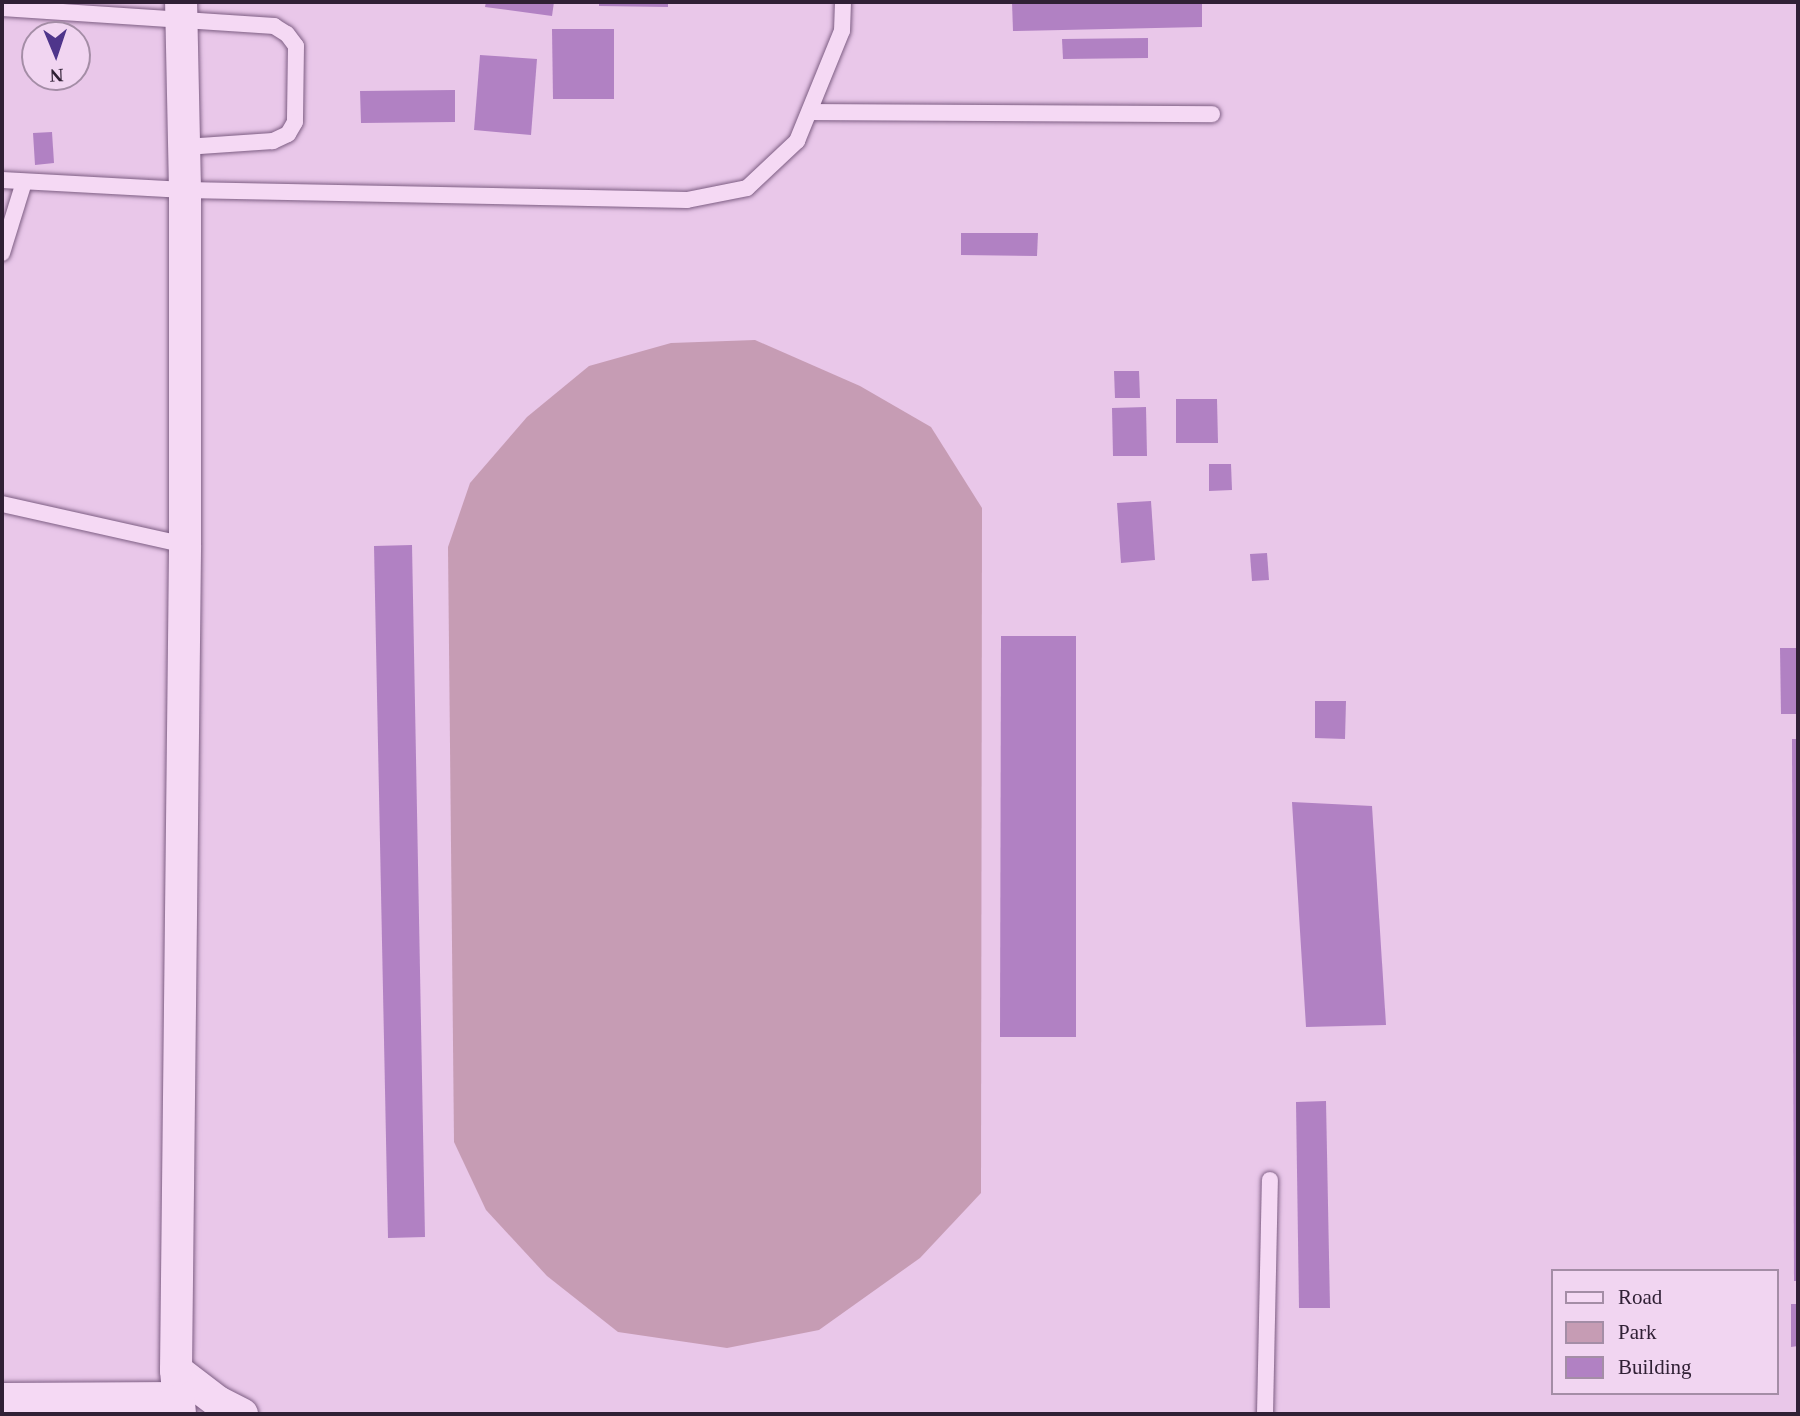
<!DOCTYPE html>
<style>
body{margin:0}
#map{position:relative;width:1800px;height:1416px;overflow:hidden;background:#e9c7e9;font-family:"Times New Roman",serif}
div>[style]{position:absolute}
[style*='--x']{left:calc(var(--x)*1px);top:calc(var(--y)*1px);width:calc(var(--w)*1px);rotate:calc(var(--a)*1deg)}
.green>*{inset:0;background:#c69cb4}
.building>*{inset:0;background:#b181c3}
.roads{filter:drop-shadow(0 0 2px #7d5e83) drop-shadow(0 0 2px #7d5e83)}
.lane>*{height:16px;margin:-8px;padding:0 8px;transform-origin:8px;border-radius:8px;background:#f5d9f4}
.street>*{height:32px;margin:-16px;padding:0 16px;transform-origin:16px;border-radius:16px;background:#f5d9f4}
span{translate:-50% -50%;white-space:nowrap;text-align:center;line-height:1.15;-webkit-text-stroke:7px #f1d5f1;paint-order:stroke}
.frame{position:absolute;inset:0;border:4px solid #302035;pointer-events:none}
.legend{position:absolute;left:1551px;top:1269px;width:228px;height:126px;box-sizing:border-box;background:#f1d5f1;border:2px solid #a48da6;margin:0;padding:9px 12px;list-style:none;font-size:21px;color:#302035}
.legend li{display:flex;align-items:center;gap:14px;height:35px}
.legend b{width:35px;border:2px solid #a48da6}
.north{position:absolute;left:21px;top:21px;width:70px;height:70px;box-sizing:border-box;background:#f1d5f1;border:2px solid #a48da6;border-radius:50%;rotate:178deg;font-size:19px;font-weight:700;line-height:28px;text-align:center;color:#302035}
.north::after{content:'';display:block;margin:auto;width:24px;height:32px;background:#4f358b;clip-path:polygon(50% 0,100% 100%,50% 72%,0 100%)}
</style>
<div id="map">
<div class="green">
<div style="clip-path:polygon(755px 340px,860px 386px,931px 427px,982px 508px,981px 1193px,920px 1258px,819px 1330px,727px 1348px,618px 1332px,547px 1276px,486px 1210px,454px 1142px,448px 547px,470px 483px,527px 417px,589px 366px,671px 343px)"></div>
</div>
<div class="building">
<div style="clip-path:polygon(486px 2px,554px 2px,552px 16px,485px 7px)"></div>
<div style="clip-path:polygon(599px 2px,668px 2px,668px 7px,599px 6px)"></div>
<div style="clip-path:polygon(1012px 2px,1202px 2px,1202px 27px,1013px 31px)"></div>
<div style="clip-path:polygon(552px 29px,614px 29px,614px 99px,553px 99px)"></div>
<div style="clip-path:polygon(1148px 38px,1148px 58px,1063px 59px,1062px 39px)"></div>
<div style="clip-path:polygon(480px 55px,537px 59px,531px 135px,474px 130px)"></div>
<div style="clip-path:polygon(455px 90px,455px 122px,361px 123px,360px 91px)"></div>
<div style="clip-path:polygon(52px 132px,54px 163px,35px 165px,33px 133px)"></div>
<div style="clip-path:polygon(961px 233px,1038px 233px,1037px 256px,961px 255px)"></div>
<div style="clip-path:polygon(1114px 371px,1139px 371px,1140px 398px,1115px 398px)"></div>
<div style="clip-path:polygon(1176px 399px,1217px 399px,1218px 443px,1176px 443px)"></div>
<div style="clip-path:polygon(1146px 407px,1147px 456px,1113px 456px,1112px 408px)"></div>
<div style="clip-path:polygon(1209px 464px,1231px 464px,1232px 490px,1209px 491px)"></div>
<div style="clip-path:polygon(1151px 501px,1155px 560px,1121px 563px,1117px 503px)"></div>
<div style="clip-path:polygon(412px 545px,425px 1237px,388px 1238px,374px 546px)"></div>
<div style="clip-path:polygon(1267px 553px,1269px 580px,1252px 581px,1250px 554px)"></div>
<div style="clip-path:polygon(1001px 636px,1076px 636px,1076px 1037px,1000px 1037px)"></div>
<div style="clip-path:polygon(1780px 648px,1798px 648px,1798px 714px,1781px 714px)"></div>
<div style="clip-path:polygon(1315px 701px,1346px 701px,1345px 739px,1315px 738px)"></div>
<div style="clip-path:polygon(1792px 739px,1798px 739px,1798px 1281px,1794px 1281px)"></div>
<div style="clip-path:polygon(1292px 802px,1372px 806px,1386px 1025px,1306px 1027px)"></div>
<div style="clip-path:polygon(1326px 1101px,1330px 1308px,1299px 1308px,1296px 1102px)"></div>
<div style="clip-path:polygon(1791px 1304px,1798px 1304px,1798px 1346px,1791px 1347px)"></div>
</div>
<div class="roads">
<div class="lane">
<div style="--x:2;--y:8;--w:273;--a:3.8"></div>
<div style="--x:274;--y:26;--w:15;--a:32"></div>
<div style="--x:287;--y:34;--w:15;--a:53"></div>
<div style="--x:296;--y:46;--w:76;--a:90.8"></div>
<div style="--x:295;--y:122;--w:14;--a:120"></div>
<div style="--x:288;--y:134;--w:17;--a:155"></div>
<div style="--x:273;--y:141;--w:88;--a:176.1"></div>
<div style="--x:811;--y:112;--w:401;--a:0.3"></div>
<div style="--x:2;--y:180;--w:183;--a:3.1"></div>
<div style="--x:185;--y:190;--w:502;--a:1.14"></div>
<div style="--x:687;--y:200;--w:61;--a:-11.3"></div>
<div style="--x:747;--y:188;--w:69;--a:-43.2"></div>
<div style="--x:797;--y:141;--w:119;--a:-67.8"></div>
<div style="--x:842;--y:31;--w:29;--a:-88"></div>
<div style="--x:2;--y:253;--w:74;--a:-72.8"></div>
<div style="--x:2;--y:504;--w:188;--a:12.6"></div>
<div style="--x:1265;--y:1414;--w:234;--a:-88.8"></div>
</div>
<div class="street">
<div style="--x:176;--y:1370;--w:53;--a:37.3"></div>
<div style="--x:218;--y:1402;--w:27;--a:27"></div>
<div style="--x:2;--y:1399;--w:176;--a:-0.3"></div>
<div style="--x:180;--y:1414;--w:44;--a:-95.2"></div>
<div style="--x:176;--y:1370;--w:825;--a:-89.37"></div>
<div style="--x:185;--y:545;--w:355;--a:-90"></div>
<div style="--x:185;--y:190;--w:188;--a:-91.2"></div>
</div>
</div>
<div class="frame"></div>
<ul class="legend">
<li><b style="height:9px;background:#f5d9f4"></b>Road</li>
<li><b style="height:19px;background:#c69cb4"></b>Park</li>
<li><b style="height:19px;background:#b181c3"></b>Building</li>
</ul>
<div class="north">N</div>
</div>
